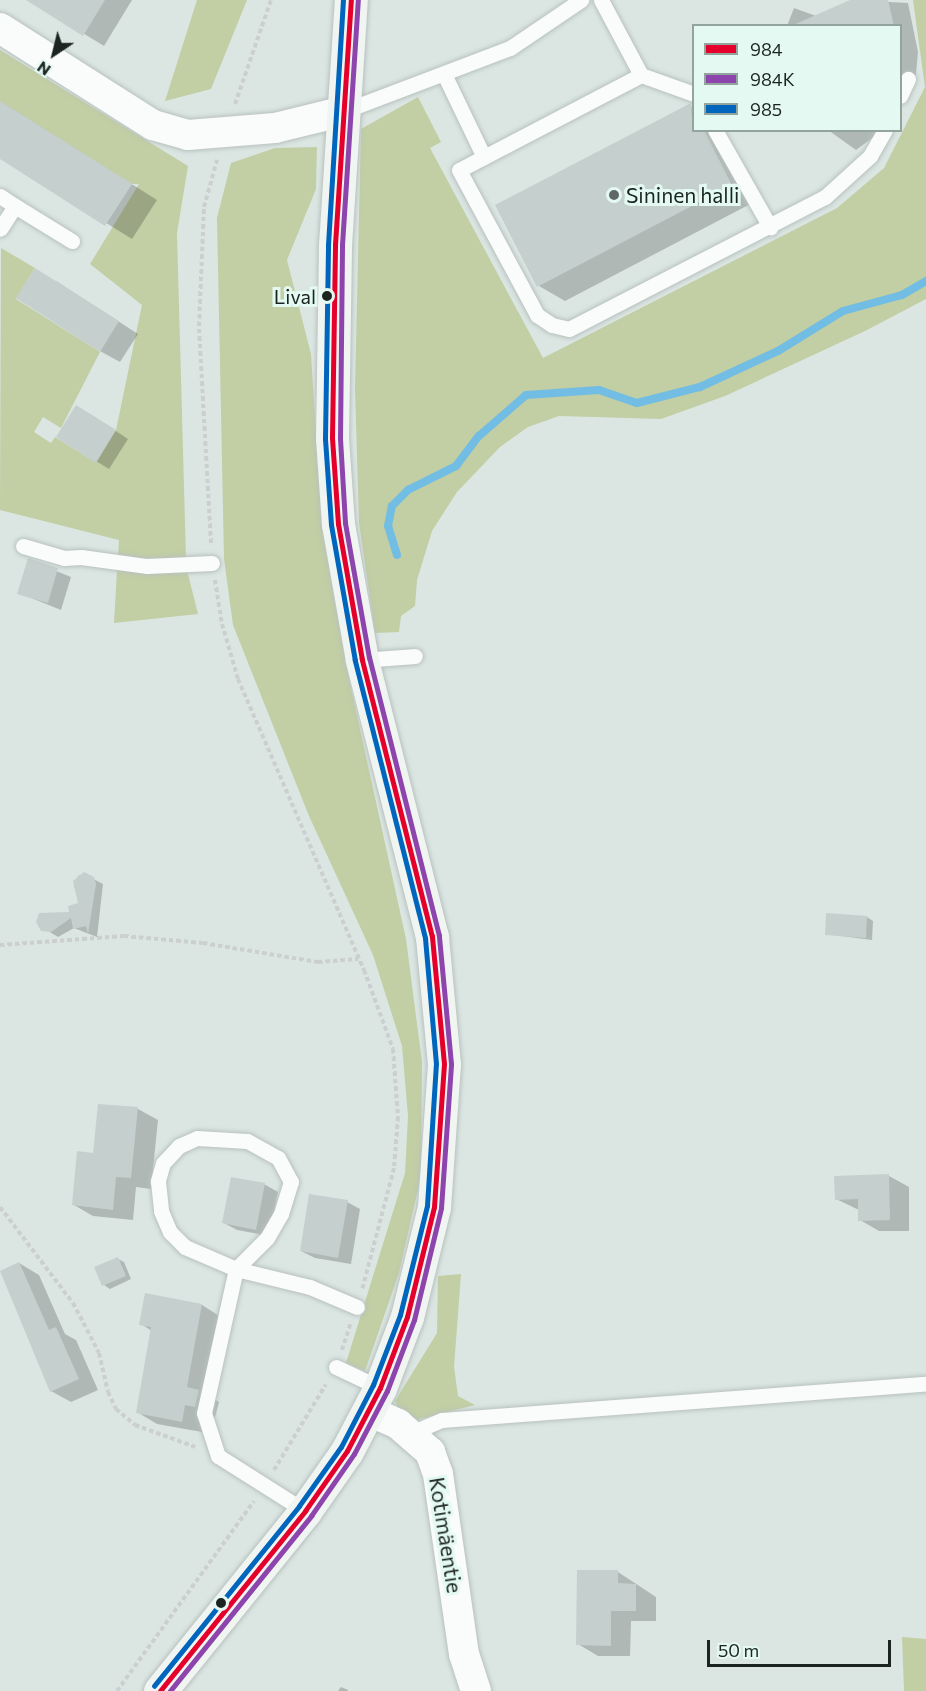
<!DOCTYPE html>
<meta charset="utf-8">
<style>
body{margin:0}
#map{position:relative;width:926px;height:1691px;overflow:hidden;background:#dbe6e3;font-family:Commissioner,sans-serif}
div>[style]{position:absolute}
[style*='--x']{left:calc(var(--x)*1px);top:calc(var(--y)*1px);width:calc(var(--w)*1px);rotate:calc(var(--a)*1deg)}
.green>*{inset:0;background:#c2cea4}
.shadow>*{inset:0;background:#0003}
.stream>*{height:8px;margin:-4px;padding:0 4px;transform-origin:4px;border-radius:4px;background:#71bde4}
.building>*{inset:0;background:#c5cfce}
.path>*{height:4px;margin-top:-2px;transform-origin:0;background:repeating-linear-gradient(90deg,#cccfcf 0 4.5px,transparent 0 7.5px)}
.roads{filter:drop-shadow(0 0 2px #b8c1be) drop-shadow(0 0 2px #b8c1be)}
.lane>*{height:15px;margin:-7.5px;padding:0 7.5px;transform-origin:7.5px;border-radius:7.5px;background:#fafbfb}
.street>*{height:30px;margin:-15px;padding:0 15px;transform-origin:15px;border-radius:15px;background:#fafbfb}
.secondary>*{height:33px;margin:-16.5px;padding:0 16.5px;transform-origin:16.5px;border-radius:16.5px;background:#f0f5f2}
.bus-1>*{height:4.5px;margin:-2.25px;padding:0 2.25px;transform-origin:2.25px;border-radius:2.25px;background:#e4002b}
.bus-2>*{height:4.5px;margin:-2.25px;padding:0 2.25px;transform-origin:2.25px;border-radius:2.25px;background:#8e44ad}
.bus-3>*{height:4.5px;margin:-2.25px;padding:0 2.25px;transform-origin:2.25px;border-radius:2.25px;background:#0065bd}
.dots>*{width:16px;height:16px;translate:-50% -50%;box-sizing:border-box;border:3px solid #e3f9f2;border-radius:50%}
span{translate:-50% -50%;white-space:nowrap;text-align:center;line-height:1.15;-webkit-text-stroke:6px #e3f9f2;paint-order:stroke}
.bus-label{font-size:20px;color:#1c2422}
.right{translate:-100% -50%;text-align:right}
.poi-label{font-size:21px;color:#1c2422}
.left{translate:0 -50%;text-align:left}
.street-label{font-size:21px;color:#1c2422}
.legend{position:absolute;left:692px;top:24px;width:210px;height:108px;box-sizing:border-box;background:#e3f9f2;border:2px solid #93a49f;margin:0;padding:8px 10px;list-style:none;font-size:18px;color:#1c2422}
.legend li{display:flex;align-items:center;gap:12px;height:30px}
.legend b{width:30px;border:2px solid #93a49f}
.north{position:absolute;left:24px;top:24px;width:60px;height:60px;-webkit-text-stroke:4px #e3f9f2;paint-order:stroke;rotate:215deg;font-size:16px;font-weight:700;line-height:24px;text-align:center;color:#1c2422}
.north::after{content:'';display:block;margin:auto;width:21px;height:27px;background:#1c2422;clip-path:polygon(50% 0,100% 100%,50% 72%,0 100%)}
.scale{position:absolute;left:707px;top:1640px;width:184px;height:27px;box-sizing:border-box;border:3px solid #1c2422;border-top:0;padding-left:8px;font-size:18px;line-height:21px;white-space:nowrap;color:#1c2422;-webkit-text-stroke:4px #e3f9f2;paint-order:stroke}
</style>
<div id="map">
<div class="green">
<div style="clip-path:polygon(197px 0,247px 0,211px 89px,165px 101px)"></div>
<div style="clip-path:polygon(913px 0,926px 0,926px 299px,865px 331px,725px 396px,661px 419px,559px 416px,528px 427px,500px 447px,457px 492px,432px 531px,417px 580px,415px 606px,401px 616px,399px 632px,375px 633px,359px 523px,355px 388px,361px 129px,418px 97px,441px 142px,430px 148px,543px 358px,837px 208px,884px 168px,925px 87px)"></div>
<div style="clip-path:polygon(0 50px,188px 166px,177px 233px,186px 559px,118px 558px,119px 540px,0 510px,1px 248px,35px 268px,16px 299px,100px 352px,61px 428px,43px 417px,34px 432px,51px 443px,55px 437px,95px 462px,116px 430px,142px 305px,90px 264px,139px 184px,132px 184px,0 101px)"></div>
<div style="clip-path:polygon(317px 147px,316px 189px,287px 260px,311px 354px,322px 528px,346px 665px,406px 939px,422px 1062px,421px 1176px,399px 1273px,365px 1371px,346px 1363px,405px 1173px,408px 1116px,402px 1046px,373px 955px,309px 816px,233px 625px,224px 559px,217px 218px,231px 163px,275px 148px)"></div>
<div style="clip-path:polygon(117px 570px,187px 570px,198px 614px,114px 623px)"></div>
<div style="clip-path:polygon(461px 1274px,454px 1367px,458px 1396px,475px 1405px,416px 1420px,402px 1417px,395px 1401px,437px 1333px,438px 1276px)"></div>
<div style="clip-path:polygon(902px 1637px,926px 1639px,926px 1691px,904px 1691px)"></div>
</div>
<div class="shadow">
<div style="clip-path:polygon(29px 0,132px 0,104px 46px)"></div>
<div style="clip-path:polygon(854px 0,908px 3px,918px 52px,916px 74px,900px 109px,900px 26px,787px 26px,794px 8px,816px 16px)"></div>
<div style="clip-path:polygon(0 101px,157px 200px,132px 239px,0 157px)"></div>
<div style="clip-path:polygon(690px 106px,694px 108px,694px 130px,721px 130px,758px 200px,565px 301px,539px 286px)"></div>
<div style="clip-path:polygon(828px 130px,883px 130px,856px 150px)"></div>
<div style="clip-path:polygon(56px 281px,138px 334px,120px 362px,100px 351px)"></div>
<div style="clip-path:polygon(90px 414px,128px 439px,109px 469px,96px 461px)"></div>
<div style="clip-path:polygon(29px 560px,71px 577px,61px 610px,19px 593px)"></div>
<div style="clip-path:polygon(84px 874px,103px 884px,97px 937px,74px 928px,58px 937px,38px 925px,71px 913px,80px 905px,74px 886px,78px 876px)"></div>
<div style="clip-path:polygon(867px 917px,873px 921px,872px 940px,826px 934px)"></div>
<div style="clip-path:polygon(99px 1105px,138px 1109px,158px 1120px,151px 1189px,136px 1187px,133px 1220px,93px 1216px,74px 1205px,94px 1154px)"></div>
<div style="clip-path:polygon(889px 1176px,909px 1187px,909px 1231px,879px 1231px,860px 1220px,859px 1210px,836px 1199px)"></div>
<div style="clip-path:polygon(264px 1184px,278px 1192px,269px 1236px,237px 1230px,224px 1223px)"></div>
<div style="clip-path:polygon(347px 1202px,360px 1209px,351px 1264px,315px 1258px,301px 1251px)"></div>
<div style="clip-path:polygon(118px 1259px,124px 1262px,131px 1279px,110px 1289px,104px 1285px)"></div>
<div style="clip-path:polygon(19px 1263px,39px 1275px,65px 1334px,76px 1340px,98px 1390px,71px 1402px,51px 1391px)"></div>
<div style="clip-path:polygon(202px 1305px,221px 1317px,207px 1395px,219px 1402px,215px 1417px,205px 1415px,202px 1432px,157px 1424px,137px 1412px,152px 1331px,141px 1324px)"></div>
<div style="clip-path:polygon(618px 1572px,656px 1597px,656px 1621px,631px 1621px,630px 1656px,598px 1656px,578px 1644px)"></div>
<div style="clip-path:polygon(341px 1687px,348px 1690px,348px 1691px,338px 1691px)"></div>
</div>
<div class="stream">
<div style="--x:397;--y:555;--w:30;--a:-107"></div>
<div style="--x:388;--y:526;--w:20;--a:-79"></div>
<div style="--x:392;--y:506;--w:23;--a:-45"></div>
<div style="--x:408;--y:490;--w:54;--a:-26.6"></div>
<div style="--x:456;--y:466;--w:38;--a:-53"></div>
<div style="--x:479;--y:436;--w:62;--a:-41.1"></div>
<div style="--x:526;--y:395;--w:73;--a:-3.9"></div>
<div style="--x:599;--y:390;--w:40;--a:18.9"></div>
<div style="--x:637;--y:403;--w:65;--a:-14.3"></div>
<div style="--x:700;--y:387;--w:86;--a:-24.8"></div>
<div style="--x:778;--y:351;--w:76;--a:-31.6"></div>
<div style="--x:843;--y:311;--w:61;--a:-15.2"></div>
<div style="--x:902;--y:295;--w:28;--a:-30"></div>
</div>
<div class="building">
<div style="clip-path:polygon(26px 0,105px 0,83px 36px)"></div>
<div style="clip-path:polygon(850px 0,888px 0,894px 26px,791px 26px)"></div>
<div style="clip-path:polygon(0 101px,132px 184px,105px 226px,0 159px)"></div>
<div style="clip-path:polygon(691px 103px,693px 130px,704px 130px,732px 185px,537px 287px,495px 205px)"></div>
<div style="clip-path:polygon(35px 268px,119px 321px,100px 352px,16px 298px)"></div>
<div style="clip-path:polygon(76px 405px,116px 430px,96px 463px,56px 437px)"></div>
<div style="clip-path:polygon(28px 558px,58px 568px,48px 603px,17px 594px)"></div>
<div style="clip-path:polygon(84px 872px,94px 877px,96px 884px,88px 934px,86px 926px,73px 929px,71px 918px,51px 932px,41px 931px,36px 922px,39px 913px,69px 912px,68px 906px,78px 903px,73px 881px)"></div>
<div style="clip-path:polygon(826px 913px,867px 916px,866px 938px,825px 935px)"></div>
<div style="clip-path:polygon(98px 1104px,138px 1107px,131px 1178px,116px 1177px,113px 1210px,72px 1205px,77px 1151px,93px 1153px)"></div>
<div style="clip-path:polygon(889px 1174px,890px 1220px,858px 1221px,858px 1199px,835px 1200px,834px 1176px)"></div>
<div style="clip-path:polygon(231px 1177px,265px 1183px,256px 1230px,222px 1223px)"></div>
<div style="clip-path:polygon(309px 1194px,348px 1200px,338px 1258px,300px 1251px)"></div>
<div style="clip-path:polygon(118px 1257px,126px 1276px,102px 1286px,94px 1267px)"></div>
<div style="clip-path:polygon(19px 1262px,49px 1330px,56px 1327px,79px 1379px,50px 1392px,0 1271px)"></div>
<div style="clip-path:polygon(145px 1293px,202px 1304px,187px 1387px,199px 1390px,195px 1407px,185px 1405px,182px 1422px,136px 1413px,151px 1327px,139px 1325px)"></div>
<div style="clip-path:polygon(577px 1570px,618px 1570px,618px 1583px,636px 1584px,636px 1611px,611px 1611px,611px 1646px,576px 1645px)"></div>
</div>
<div class="path">
<div style="--x:235;--y:104;--w:110;--a:-70.9"></div>
<div style="--x:211;--y:543;--w:217;--a:-93.2"></div>
<div style="--x:199;--y:326;--w:119;--a:-87.6"></div>
<div style="--x:204;--y:207;--w:49;--a:-74.5"></div>
<div style="--x:215;--y:580;--w:45;--a:81"></div>
<div style="--x:222;--y:624;--w:57;--a:73.8"></div>
<div style="--x:238;--y:679;--w:317;--a:66.6"></div>
<div style="--x:364;--y:970;--w:84;--a:69.8"></div>
<div style="--x:393;--y:1049;--w:68;--a:85.8"></div>
<div style="--x:398;--y:1117;--w:51;--a:94.5"></div>
<div style="--x:394;--y:1168;--w:126;--a:104.7"></div>
<div style="--x:0;--y:945;--w:124;--a:-4.2"></div>
<div style="--x:124;--y:936;--w:79;--a:5.1"></div>
<div style="--x:203;--y:943;--w:117;--a:9.4"></div>
<div style="--x:318;--y:962;--w:40;--a:-4.3"></div>
<div style="--x:0;--y:1207;--w:121;--a:52.8"></div>
<div style="--x:73;--y:1303;--w:56;--a:62.5"></div>
<div style="--x:99;--y:1353;--w:40;--a:77"></div>
<div style="--x:108;--y:1392;--w:19;--a:65"></div>
<div style="--x:116;--y:1409;--w:25;--a:40"></div>
<div style="--x:135;--y:1425;--w:64;--a:20.1"></div>
<div style="--x:342;--y:1350;--w:28;--a:-72"></div>
<div style="--x:274;--y:1470;--w:100;--a:-58.8"></div>
<div style="--x:117;--y:1691;--w:234;--a:-54.2"></div>
</div>
<div class="roads">
<div class="lane">
<div style="--x:601;--y:0;--w:85;--a:61.9"></div>
<div style="--x:641;--y:75;--w:56;--a:19.7"></div>
<div style="--x:444;--y:74;--w:92;--a:64.3"></div>
<div style="--x:641;--y:75;--w:205;--a:152.4"></div>
<div style="--x:459;--y:170;--w:165;--a:61.7"></div>
<div style="--x:537;--y:315;--w:18;--a:34"></div>
<div style="--x:552;--y:325;--w:17;--a:13"></div>
<div style="--x:569;--y:329;--w:288;--a:-27.3"></div>
<div style="--x:825;--y:197;--w:61;--a:-42.3"></div>
<div style="--x:870;--y:156;--w:30;--a:-60"></div>
<div style="--x:900;--y:96;--w:19;--a:-65"></div>
<div style="--x:344;--y:111;--w:178;--a:-20.8"></div>
<div style="--x:510;--y:48;--w:86;--a:-34.1"></div>
<div style="--x:715;--y:130;--w:112;--a:60.4"></div>
<div style="--x:0;--y:196;--w:18;--a:34"></div>
<div style="--x:15;--y:206;--w:27;--a:123"></div>
<div style="--x:15;--y:206;--w:67;--a:31.6"></div>
<div style="--x:23;--y:546;--w:43;--a:16.3"></div>
<div style="--x:64;--y:558;--w:17;--a:-3"></div>
<div style="--x:81;--y:557;--w:67;--a:7.8"></div>
<div style="--x:147;--y:566;--w:65;--a:-2.6"></div>
<div style="--x:362;--y:660;--w:53;--a:-4.3"></div>
<div style="--x:336;--y:1367;--w:49;--a:25.5"></div>
<div style="--x:411;--y:1433;--w:34;--a:-23"></div>
<div style="--x:442;--y:1420;--w:485;--a:-4.3"></div>
<div style="--x:305;--y:1511;--w:103;--a:-147.7"></div>
<div style="--x:218;--y:1456;--w:45;--a:-108"></div>
<div style="--x:204;--y:1413;--w:148;--a:-77.5"></div>
<div style="--x:236;--y:1269;--w:44;--a:-45"></div>
<div style="--x:267;--y:1238;--w:28;--a:-60"></div>
<div style="--x:281;--y:1214;--w:34;--a:-73"></div>
<div style="--x:291;--y:1182;--w:27;--a:-118"></div>
<div style="--x:278;--y:1158;--w:35;--a:-151"></div>
<div style="--x:247;--y:1141;--w:50;--a:-176.6"></div>
<div style="--x:197;--y:1138;--w:20;--a:156"></div>
<div style="--x:179;--y:1146;--w:23;--a:133"></div>
<div style="--x:163;--y:1163;--w:19;--a:106"></div>
<div style="--x:158;--y:1181;--w:30;--a:84"></div>
<div style="--x:161;--y:1211;--w:23;--a:67"></div>
<div style="--x:170;--y:1232;--w:21;--a:45"></div>
<div style="--x:185;--y:1247;--w:56;--a:23.3"></div>
<div style="--x:236;--y:1269;--w:76;--a:13.7"></div>
<div style="--x:310;--y:1287;--w:51;--a:23.1"></div>
</div>
<div class="street">
<div style="--x:0;--y:28;--w:181;--a:32.4"></div>
<div style="--x:153;--y:125;--w:36;--a:16"></div>
<div style="--x:188;--y:135;--w:87;--a:-4.6"></div>
<div style="--x:275;--y:128;--w:71;--a:-13.8"></div>
<div style="--x:369;--y:1411;--w:32;--a:24"></div>
<div style="--x:398;--y:1424;--w:43;--a:41.2"></div>
<div style="--x:430;--y:1452;--w:23;--a:70"></div>
<div style="--x:438;--y:1474;--w:182;--a:81.8"></div>
<div style="--x:464;--y:1654;--w:39;--a:72"></div>
</div>
<div class="secondary">
<div style="--x:160;--y:1691;--w:231;--a:-51.1"></div>
<div style="--x:305;--y:1511;--w:73;--a:-55"></div>
<div style="--x:347;--y:1451;--w:71;--a:-62.4"></div>
<div style="--x:380;--y:1388;--w:76;--a:-69.2"></div>
<div style="--x:407;--y:1317;--w:113;--a:-76.2"></div>
<div style="--x:434;--y:1207;--w:143;--a:-86"></div>
<div style="--x:444;--y:1064;--w:128;--a:-95.4"></div>
<div style="--x:432;--y:937;--w:286;--a:-104.2"></div>
<div style="--x:362;--y:660;--w:138;--a:-100"></div>
<div style="--x:338;--y:524;--w:86;--a:-94"></div>
<div style="--x:332;--y:438;--w:193;--a:-89.1"></div>
<div style="--x:335;--y:245;--w:246;--a:-86.3"></div>
</div>
</div>
<div class="bus-1">
<div style="--x:160;--y:1691;--w:231;--a:-51.1"></div>
<div style="--x:305;--y:1511;--w:73;--a:-55"></div>
<div style="--x:347;--y:1451;--w:71;--a:-62.4"></div>
<div style="--x:380;--y:1388;--w:76;--a:-69.2"></div>
<div style="--x:407;--y:1317;--w:113;--a:-76.2"></div>
<div style="--x:434;--y:1207;--w:143;--a:-86"></div>
<div style="--x:444;--y:1064;--w:128;--a:-95.4"></div>
<div style="--x:432;--y:937;--w:286;--a:-104.2"></div>
<div style="--x:362;--y:660;--w:138;--a:-100"></div>
<div style="--x:338;--y:524;--w:86;--a:-94"></div>
<div style="--x:332;--y:438;--w:193;--a:-89.1"></div>
<div style="--x:335;--y:245;--w:246;--a:-86.3"></div>
</div>
<div class="bus-2">
<div style="--x:170;--y:1691;--w:225;--a:-51.1"></div>
<div style="--x:311;--y:1516;--w:75;--a:-55.3"></div>
<div style="--x:354;--y:1454;--w:71;--a:-62.4"></div>
<div style="--x:387;--y:1391;--w:76;--a:-69.2"></div>
<div style="--x:414;--y:1320;--w:115;--a:-76.4"></div>
<div style="--x:441;--y:1208;--w:144;--a:-86"></div>
<div style="--x:451;--y:1064;--w:129;--a:-95.4"></div>
<div style="--x:439;--y:936;--w:287;--a:-104.1"></div>
<div style="--x:369;--y:658;--w:137;--a:-100.1"></div>
<div style="--x:345;--y:523;--w:85;--a:-93.4"></div>
<div style="--x:340;--y:438;--w:193;--a:-89.4"></div>
<div style="--x:342;--y:245;--w:246;--a:-86.3"></div>
</div>
<div class="bus-3">
<div style="--x:154;--y:1686;--w:231;--a:-51.1"></div>
<div style="--x:299;--y:1506;--w:72;--a:-54.6"></div>
<div style="--x:341;--y:1447;--w:70;--a:-62.7"></div>
<div style="--x:373;--y:1385;--w:75;--a:-68.9"></div>
<div style="--x:400;--y:1315;--w:112;--a:-76.1"></div>
<div style="--x:427;--y:1206;--w:142;--a:-86.4"></div>
<div style="--x:436;--y:1064;--w:126;--a:-95"></div>
<div style="--x:425;--y:938;--w:286;--a:-104.2"></div>
<div style="--x:355;--y:661;--w:138;--a:-100"></div>
<div style="--x:331;--y:525;--w:86;--a:-94"></div>
<div style="--x:325;--y:439;--w:194;--a:-89.1"></div>
<div style="--x:328;--y:245;--w:245;--a:-86.5"></div>
</div>
<div class="dots">
<div style="left:614px;top:195px;background:#5f6866"></div>
<div style="left:327px;top:296px;background:#1c2422"></div>
<div style="left:221px;top:1603px;background:#1c2422"></div>
</div>
<div class="bus-label">
<span class="right" style="left:316px;top:296px">Lival</span>
</div>
<div class="poi-label">
<span class="left" style="left:626px;top:195px">Sininen halli</span>
</div>
<div class="street-label">
<span style="left:446px;top:1535px;rotate:81deg">Kotimäentie</span>
</div>
<ul class="legend">
<li><b style="height:8px;background:#e4002b"></b>984</li>
<li><b style="height:8px;background:#8e44ad"></b>984K</li>
<li><b style="height:8px;background:#0065bd"></b>985</li>
</ul>
<div class="north">N</div>
<div class="scale">50 m</div>
</div>
